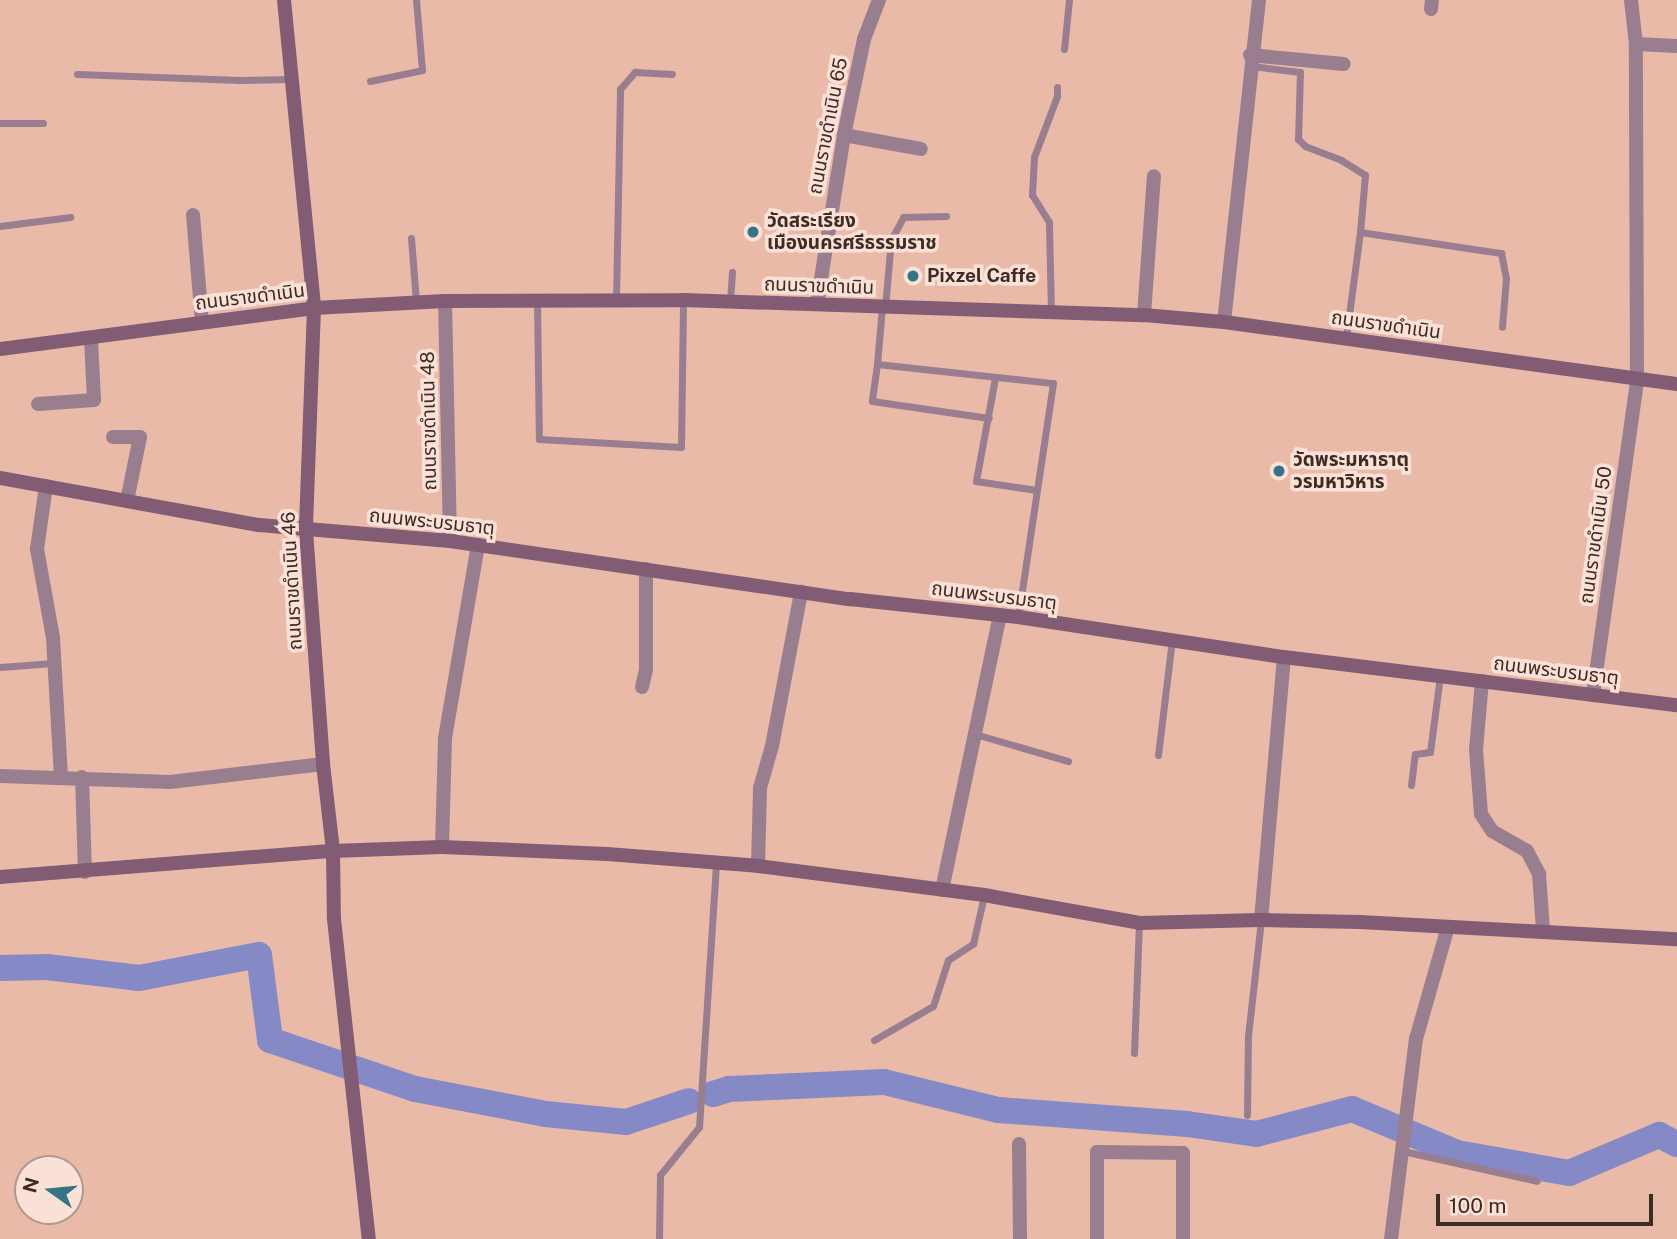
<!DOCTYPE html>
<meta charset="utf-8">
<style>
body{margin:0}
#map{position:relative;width:1677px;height:1239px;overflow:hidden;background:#eabaa9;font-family:"Public Sans","Noto Sans Thai",sans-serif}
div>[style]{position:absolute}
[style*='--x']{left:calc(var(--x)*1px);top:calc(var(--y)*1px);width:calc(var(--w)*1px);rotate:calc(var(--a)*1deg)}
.river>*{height:26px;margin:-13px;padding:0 13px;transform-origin:13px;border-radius:13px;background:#8589c6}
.lane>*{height:7px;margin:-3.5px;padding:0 3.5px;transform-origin:3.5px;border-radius:3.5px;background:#997e8f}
.street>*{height:14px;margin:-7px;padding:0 7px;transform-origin:7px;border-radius:7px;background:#997e8f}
.secondary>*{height:14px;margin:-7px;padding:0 7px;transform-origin:7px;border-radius:7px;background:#825b74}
.dots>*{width:19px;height:19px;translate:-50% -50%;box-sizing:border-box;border:4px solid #fae1d8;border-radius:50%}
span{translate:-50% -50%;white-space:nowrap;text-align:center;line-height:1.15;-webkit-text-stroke:7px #fae1d8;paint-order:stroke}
.street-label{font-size:19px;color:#3d2b24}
.poi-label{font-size:19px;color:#3d2b24;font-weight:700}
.left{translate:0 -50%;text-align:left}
.north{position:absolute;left:14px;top:1155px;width:70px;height:70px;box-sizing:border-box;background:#fae1d8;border:2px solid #ae9890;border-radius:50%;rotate:285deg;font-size:19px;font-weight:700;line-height:28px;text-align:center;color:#3d2b24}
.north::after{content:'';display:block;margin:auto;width:24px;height:32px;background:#337487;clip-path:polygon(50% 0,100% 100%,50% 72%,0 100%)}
.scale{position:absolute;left:1436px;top:1194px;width:217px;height:32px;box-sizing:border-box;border:4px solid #3d2b24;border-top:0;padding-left:9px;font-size:21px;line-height:24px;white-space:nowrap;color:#3d2b24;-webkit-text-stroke:5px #fae1d8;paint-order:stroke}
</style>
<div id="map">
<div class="river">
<div style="--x:0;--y:968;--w:47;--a:-1.2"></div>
<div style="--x:47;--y:967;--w:93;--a:6.8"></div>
<div style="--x:139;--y:978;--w:122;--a:-10.9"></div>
<div style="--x:259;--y:955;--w:86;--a:82.6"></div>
<div style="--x:270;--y:1040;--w:153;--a:18.7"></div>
<div style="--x:415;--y:1089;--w:133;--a:10.8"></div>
<div style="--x:546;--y:1114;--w:80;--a:5.7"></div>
<div style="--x:626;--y:1122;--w:66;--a:-18.4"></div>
<div style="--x:713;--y:1094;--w:17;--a:-17"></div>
<div style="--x:729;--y:1089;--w:155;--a:-2.6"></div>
<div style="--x:884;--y:1082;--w:117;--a:13.8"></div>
<div style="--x:998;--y:1110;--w:190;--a:4.2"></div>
<div style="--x:1187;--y:1124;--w:70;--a:8.2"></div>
<div style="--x:1256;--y:1134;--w:99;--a:-14.6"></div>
<div style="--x:1352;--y:1109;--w:114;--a:22.7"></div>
<div style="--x:1457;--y:1153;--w:114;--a:10.1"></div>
<div style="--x:1569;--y:1173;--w:98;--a:-22.9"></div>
<div style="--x:1659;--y:1135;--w:20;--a:27"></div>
</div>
<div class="lane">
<div style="--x:1064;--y:49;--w:49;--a:-84.2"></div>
<div style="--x:1252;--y:66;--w:48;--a:7.1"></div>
<div style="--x:1300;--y:72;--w:67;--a:91.7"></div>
<div style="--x:1298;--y:139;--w:10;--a:45"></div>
<div style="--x:1305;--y:146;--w:39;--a:21"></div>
<div style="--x:1341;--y:160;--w:28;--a:32"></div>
<div style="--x:1365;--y:175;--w:57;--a:95"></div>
<div style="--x:77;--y:74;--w:163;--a:2.1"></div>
<div style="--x:240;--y:80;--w:51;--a:-1.1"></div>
<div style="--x:370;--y:81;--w:53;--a:-11.9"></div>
<div style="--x:422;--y:70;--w:70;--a:-94.9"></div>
<div style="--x:0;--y:123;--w:43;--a:0"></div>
<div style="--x:0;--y:226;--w:71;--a:-7.3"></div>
<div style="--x:411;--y:238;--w:64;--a:85.5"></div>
<div style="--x:616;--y:300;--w:211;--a:-88.9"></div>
<div style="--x:620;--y:89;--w:23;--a:-49"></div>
<div style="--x:635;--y:72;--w:37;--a:3"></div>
<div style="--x:537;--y:301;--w:138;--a:89.2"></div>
<div style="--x:539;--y:439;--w:142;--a:3.2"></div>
<div style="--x:681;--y:447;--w:147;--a:-89.2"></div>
<div style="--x:730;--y:301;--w:29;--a:-86"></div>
<div style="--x:882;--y:307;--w:57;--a:95"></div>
<div style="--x:877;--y:364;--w:177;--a:6.2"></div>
<div style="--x:1053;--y:383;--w:237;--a:98.5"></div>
<div style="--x:885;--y:307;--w:67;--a:-84.9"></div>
<div style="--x:891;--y:240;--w:26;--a:-62"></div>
<div style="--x:903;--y:217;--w:43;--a:-1.3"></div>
<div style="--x:1051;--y:313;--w:91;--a:-91.3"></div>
<div style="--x:1049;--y:222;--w:32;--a:-122"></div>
<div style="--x:1032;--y:195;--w:38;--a:-87"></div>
<div style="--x:1034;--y:157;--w:65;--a:-69.3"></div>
<div style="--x:1057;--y:96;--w:9;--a:-90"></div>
<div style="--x:1346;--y:338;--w:107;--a:-82.5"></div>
<div style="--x:1360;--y:232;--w:143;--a:8.5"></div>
<div style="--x:1501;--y:253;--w:25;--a:79"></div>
<div style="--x:1506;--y:278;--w:49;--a:94.7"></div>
<div style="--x:877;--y:364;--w:37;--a:98"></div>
<div style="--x:872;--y:401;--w:118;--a:8.3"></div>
<div style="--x:995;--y:378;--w:105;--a:100.5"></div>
<div style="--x:976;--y:481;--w:61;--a:8.5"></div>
<div style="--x:0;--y:667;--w:54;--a:-4.2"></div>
<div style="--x:975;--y:734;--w:97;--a:16.2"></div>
<div style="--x:1158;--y:755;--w:116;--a:-83.1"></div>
<div style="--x:1411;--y:785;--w:31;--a:-83"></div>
<div style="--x:1415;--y:754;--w:15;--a:-8"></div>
<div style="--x:1430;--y:752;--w:77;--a:-82.5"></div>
<div style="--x:874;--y:1040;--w:68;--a:-30"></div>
<div style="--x:933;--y:1006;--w:48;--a:-71.9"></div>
<div style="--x:948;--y:960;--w:30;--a:-33"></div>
<div style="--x:973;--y:944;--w:50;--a:-77.3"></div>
<div style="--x:1134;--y:1053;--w:130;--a:-87.8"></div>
<div style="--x:1247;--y:1115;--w:79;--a:-89.3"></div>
<div style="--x:1248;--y:1036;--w:116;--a:-83.6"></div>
<div style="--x:1403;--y:1151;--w:137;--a:12.6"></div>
<div style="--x:659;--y:1239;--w:64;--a:-89.1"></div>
<div style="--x:660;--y:1175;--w:62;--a:-50.9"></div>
<div style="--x:699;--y:1127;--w:265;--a:-86.3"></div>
</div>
<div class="street">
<div style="--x:1431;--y:9;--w:9;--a:-84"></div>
<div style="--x:1636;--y:44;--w:41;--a:2.8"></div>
<div style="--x:1250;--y:55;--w:94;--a:5.5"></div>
<div style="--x:844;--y:135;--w:78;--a:10.3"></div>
<div style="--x:193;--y:215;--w:107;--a:85.2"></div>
<div style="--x:445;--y:301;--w:240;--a:88.8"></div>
<div style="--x:817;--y:304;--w:171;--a:-80.9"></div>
<div style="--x:844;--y:135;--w:98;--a:-78.2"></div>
<div style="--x:864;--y:39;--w:42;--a:-69"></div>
<div style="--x:1144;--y:315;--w:139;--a:-85.9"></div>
<div style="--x:1224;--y:322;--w:324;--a:-83.8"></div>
<div style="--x:38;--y:404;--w:56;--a:-4.1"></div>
<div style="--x:94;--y:400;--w:62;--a:-92.8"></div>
<div style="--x:113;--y:437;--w:27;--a:0"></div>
<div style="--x:140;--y:437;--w:65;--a:101.5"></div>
<div style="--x:46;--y:486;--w:64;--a:98.1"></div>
<div style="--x:37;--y:549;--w:90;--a:79.8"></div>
<div style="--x:53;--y:638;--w:138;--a:86.7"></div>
<div style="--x:1482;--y:681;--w:68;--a:95"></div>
<div style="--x:1476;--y:749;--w:65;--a:85.6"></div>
<div style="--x:1481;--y:814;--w:20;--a:57"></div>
<div style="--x:1492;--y:831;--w:40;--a:29.7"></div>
<div style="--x:1527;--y:851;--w:26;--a:62"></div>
<div style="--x:1539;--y:874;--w:56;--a:85.9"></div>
<div style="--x:642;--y:687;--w:18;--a:-77"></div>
<div style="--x:646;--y:669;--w:100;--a:-90"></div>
<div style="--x:1593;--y:695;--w:318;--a:-82"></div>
<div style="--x:1637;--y:380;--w:336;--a:-90.2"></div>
<div style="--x:1636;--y:44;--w:44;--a:-96.5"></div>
<div style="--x:0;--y:776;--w:170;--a:2"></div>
<div style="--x:170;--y:782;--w:154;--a:-6.7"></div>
<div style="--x:82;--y:777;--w:95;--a:88.2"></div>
<div style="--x:442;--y:847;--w:109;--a:-88.4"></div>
<div style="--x:445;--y:738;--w:196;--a:-80.3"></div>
<div style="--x:758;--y:866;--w:78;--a:-88.5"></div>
<div style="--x:760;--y:788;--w:44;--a:-74.1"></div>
<div style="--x:772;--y:746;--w:157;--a:-79.3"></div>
<div style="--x:942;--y:890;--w:281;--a:-78.1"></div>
<div style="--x:1261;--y:920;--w:264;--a:-85"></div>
<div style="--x:1019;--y:1144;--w:95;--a:89.4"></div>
<div style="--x:1097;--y:1239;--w:87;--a:-90"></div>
<div style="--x:1097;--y:1152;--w:86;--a:0.7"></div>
<div style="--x:1183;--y:1153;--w:86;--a:90"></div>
<div style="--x:1391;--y:1239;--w:202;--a:-82.9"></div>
<div style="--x:1416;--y:1039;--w:116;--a:-74.1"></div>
</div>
<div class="secondary">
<div style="--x:284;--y:0;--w:309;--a:84.4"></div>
<div style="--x:314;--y:308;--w:223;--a:92.1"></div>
<div style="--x:306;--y:531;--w:234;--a:85.8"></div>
<div style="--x:323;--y:764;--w:88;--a:83.4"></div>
<div style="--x:333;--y:851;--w:68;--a:89.2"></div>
<div style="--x:334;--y:919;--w:322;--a:83.8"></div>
<div style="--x:0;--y:349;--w:317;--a:-7.4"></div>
<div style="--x:314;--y:308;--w:131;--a:-3.1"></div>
<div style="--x:445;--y:301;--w:238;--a:-0.2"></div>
<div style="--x:683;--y:300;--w:461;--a:1.9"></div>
<div style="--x:1144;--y:315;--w:80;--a:5"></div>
<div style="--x:1224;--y:322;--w:457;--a:7.8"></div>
<div style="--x:0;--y:478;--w:263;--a:10.3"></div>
<div style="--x:259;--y:525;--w:192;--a:4.8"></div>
<div style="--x:450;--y:541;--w:404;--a:8.3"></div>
<div style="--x:850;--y:599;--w:169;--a:6.1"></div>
<div style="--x:1018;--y:617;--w:269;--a:8.6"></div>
<div style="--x:1284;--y:657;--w:396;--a:7"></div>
<div style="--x:0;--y:877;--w:334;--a:-4.5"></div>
<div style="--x:333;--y:851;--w:109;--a:-2.1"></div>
<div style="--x:442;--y:847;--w:165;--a:2.4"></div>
<div style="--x:607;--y:854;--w:151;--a:4.5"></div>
<div style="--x:758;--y:866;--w:228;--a:7.3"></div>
<div style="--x:984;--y:895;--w:158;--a:10.2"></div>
<div style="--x:1139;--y:923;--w:122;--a:-1.4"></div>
<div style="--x:1261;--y:920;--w:99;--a:1.2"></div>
<div style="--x:1360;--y:922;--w:317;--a:3.1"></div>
</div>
<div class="dots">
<div style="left:753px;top:232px;background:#337487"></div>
<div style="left:913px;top:276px;background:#337487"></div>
<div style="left:1279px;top:471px;background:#337487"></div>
</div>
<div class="street-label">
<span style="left:828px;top:126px;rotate:-79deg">ถนนราขดำเนิน 65</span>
<span style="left:819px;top:286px;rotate:2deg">ถนนราขดำเนิน</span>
<span style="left:250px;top:297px;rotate:-7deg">ถนนราขดำเนิน</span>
<span style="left:1386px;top:325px;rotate:8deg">ถนนราขดำเนิน</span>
<span style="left:429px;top:421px;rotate:-91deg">ถนนราขดำเนิน 48</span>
<span style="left:432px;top:522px;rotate:6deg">ถนนพระบรมธาตุ</span>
<span style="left:1596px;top:535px;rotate:-82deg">ถนนราขดำเนิน 50</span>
<span style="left:292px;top:581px;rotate:-93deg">ถนนราขดำเนิน 46</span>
<span style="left:994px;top:596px;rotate:7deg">ถนนพระบรมธาตุ</span>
<span style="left:1556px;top:671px;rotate:7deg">ถนนพระบรมธาตุ</span>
</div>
<div class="poi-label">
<span class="left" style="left:767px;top:232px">วัดสระเรียง<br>เมืองนครศรีธรรมราช</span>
<span class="left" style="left:927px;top:276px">Pixzel Caffe</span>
<span class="left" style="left:1293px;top:471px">วัดพระมหาธาตุ<br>วรมหาวิหาร</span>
</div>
<div class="north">N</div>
<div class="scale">100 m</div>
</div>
